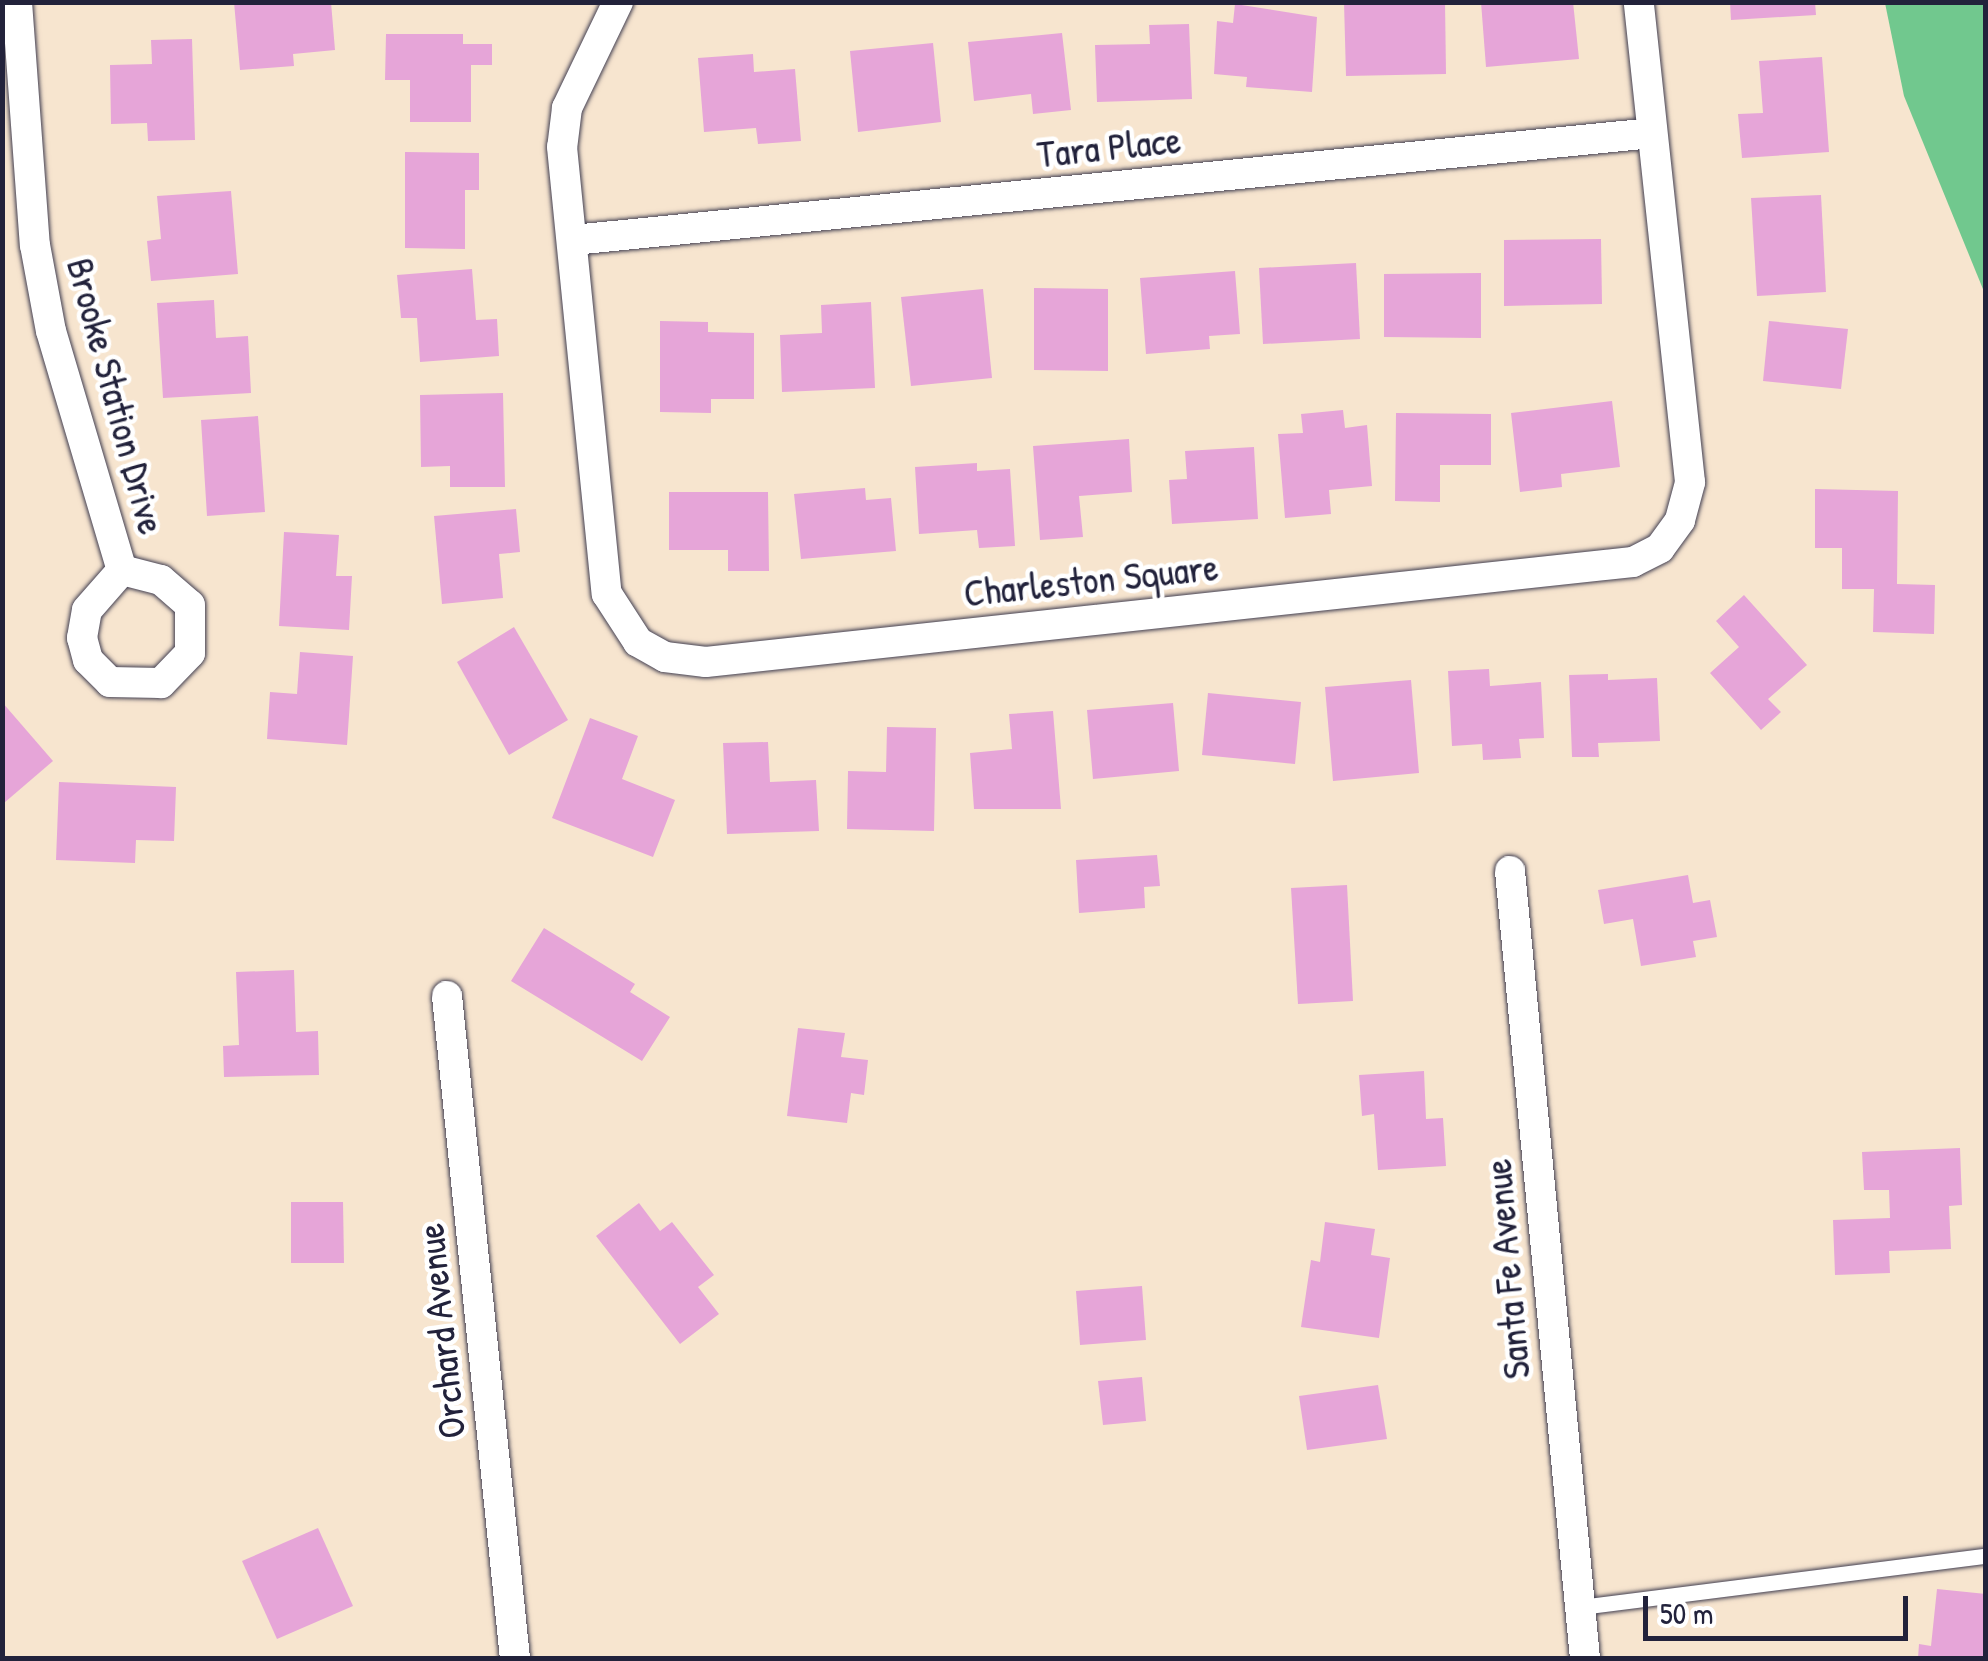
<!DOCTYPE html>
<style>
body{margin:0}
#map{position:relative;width:1988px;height:1661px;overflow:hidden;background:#f7e5cf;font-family:"Patrick Hand",sans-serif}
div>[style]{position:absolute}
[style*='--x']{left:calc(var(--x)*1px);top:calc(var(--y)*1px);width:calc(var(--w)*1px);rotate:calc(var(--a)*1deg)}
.green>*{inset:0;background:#71c88e}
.building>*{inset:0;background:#e6a5d8}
.roads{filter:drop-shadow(0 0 2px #423f51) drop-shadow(0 0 2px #423f51)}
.lane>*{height:15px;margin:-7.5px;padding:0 7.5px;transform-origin:7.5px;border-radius:7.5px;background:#fff}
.street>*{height:30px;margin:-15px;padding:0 15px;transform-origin:15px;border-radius:15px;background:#fff}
span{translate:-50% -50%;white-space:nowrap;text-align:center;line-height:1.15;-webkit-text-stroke:9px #fff;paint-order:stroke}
.street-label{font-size:38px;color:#22223b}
.frame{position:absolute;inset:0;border:5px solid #22223b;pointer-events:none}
.scale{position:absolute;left:1643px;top:1596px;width:265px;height:45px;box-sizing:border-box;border:5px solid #22223b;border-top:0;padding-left:12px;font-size:30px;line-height:35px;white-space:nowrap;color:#22223b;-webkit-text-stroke:8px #fff;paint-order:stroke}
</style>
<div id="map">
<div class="green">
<div style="clip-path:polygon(1885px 3px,1985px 3px,1985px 294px,1904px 96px)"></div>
</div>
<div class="building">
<div style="clip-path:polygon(234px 2px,331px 2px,335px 50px,293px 54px,294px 66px,240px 70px)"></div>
<div style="clip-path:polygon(1344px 2px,1445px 2px,1446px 74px,1346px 76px)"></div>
<div style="clip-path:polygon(1481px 2px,1573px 2px,1579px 59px,1486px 67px)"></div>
<div style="clip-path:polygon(1730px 2px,1815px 2px,1816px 15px,1731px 20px)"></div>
<div style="clip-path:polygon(1235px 4px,1317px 17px,1312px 92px,1246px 87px,1247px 77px,1214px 74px,1217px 21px,1233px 23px)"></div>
<div style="clip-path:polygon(1189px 24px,1192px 99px,1097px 102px,1095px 45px,1150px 44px,1149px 25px)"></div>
<div style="clip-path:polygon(1062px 33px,1071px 110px,1033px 114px,1031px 94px,974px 101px,968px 42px)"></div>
<div style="clip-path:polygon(386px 34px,463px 34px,463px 44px,492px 44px,492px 65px,471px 65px,471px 122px,410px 122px,410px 80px,385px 80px)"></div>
<div style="clip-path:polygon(192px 39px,195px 140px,148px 141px,147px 123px,111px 124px,110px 65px,152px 64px,151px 40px)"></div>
<div style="clip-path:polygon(933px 43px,941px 122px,858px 132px,850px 51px)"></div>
<div style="clip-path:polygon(753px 54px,754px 72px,795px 69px,801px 141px,758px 144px,756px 128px,704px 132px,698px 58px)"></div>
<div style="clip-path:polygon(1822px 57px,1829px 152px,1742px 158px,1738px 114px,1763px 113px,1759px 61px)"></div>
<div style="clip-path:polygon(405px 152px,479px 153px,479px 190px,465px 190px,465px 249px,405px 248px)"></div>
<div style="clip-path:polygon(231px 191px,238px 274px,151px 281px,147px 241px,161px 239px,157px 196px)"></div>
<div style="clip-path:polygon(1821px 195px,1826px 292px,1757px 296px,1751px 198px)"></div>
<div style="clip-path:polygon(1601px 239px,1602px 304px,1504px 306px,1504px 240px)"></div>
<div style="clip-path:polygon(1356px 263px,1360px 339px,1263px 344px,1259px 268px)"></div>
<div style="clip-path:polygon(472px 269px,476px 320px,497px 319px,499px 356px,420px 362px,417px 318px,401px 318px,397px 275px)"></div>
<div style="clip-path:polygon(1235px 271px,1240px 334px,1209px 336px,1210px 349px,1146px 354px,1140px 278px)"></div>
<div style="clip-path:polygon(1481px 273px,1481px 338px,1384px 337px,1384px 274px)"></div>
<div style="clip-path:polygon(1034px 288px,1108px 289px,1108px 371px,1034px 370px)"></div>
<div style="clip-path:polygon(983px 289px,992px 378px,911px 386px,901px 297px)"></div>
<div style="clip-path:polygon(214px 300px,216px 338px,248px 336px,251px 393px,163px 398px,157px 303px)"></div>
<div style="clip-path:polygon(871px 302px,875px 388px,782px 392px,780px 335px,822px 333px,821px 305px)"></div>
<div style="clip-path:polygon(660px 321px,708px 322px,708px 332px,754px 333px,754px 399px,711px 399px,711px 413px,660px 412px)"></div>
<div style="clip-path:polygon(1769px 321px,1848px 329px,1841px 389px,1763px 381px)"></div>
<div style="clip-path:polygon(503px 393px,505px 487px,450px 487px,450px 466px,421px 467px,420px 395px)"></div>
<div style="clip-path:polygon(1612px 401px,1620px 467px,1561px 474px,1562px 487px,1520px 492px,1511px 413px)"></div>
<div style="clip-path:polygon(1343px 410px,1345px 428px,1367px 425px,1372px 486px,1329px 490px,1331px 514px,1285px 518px,1278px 434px,1303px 433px,1301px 414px)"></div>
<div style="clip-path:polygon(1396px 413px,1491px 414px,1491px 465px,1440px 465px,1440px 502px,1395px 501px)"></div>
<div style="clip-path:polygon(258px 416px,265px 512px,207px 516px,201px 420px)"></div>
<div style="clip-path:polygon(1129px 439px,1132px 492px,1079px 496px,1083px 537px,1040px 540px,1033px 446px)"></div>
<div style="clip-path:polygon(1254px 447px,1258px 519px,1172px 524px,1169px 480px,1187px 479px,1185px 451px)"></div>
<div style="clip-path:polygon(977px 463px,977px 471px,1010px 469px,1015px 546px,979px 548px,977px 530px,919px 534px,915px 467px)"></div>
<div style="clip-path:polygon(865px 488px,866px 500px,891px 498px,896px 551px,801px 559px,794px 494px)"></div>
<div style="clip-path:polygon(1815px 489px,1898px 491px,1897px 584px,1935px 585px,1934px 634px,1873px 632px,1874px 589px,1842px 589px,1842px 548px,1815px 548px)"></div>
<div style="clip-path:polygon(669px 492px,768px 492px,769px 571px,728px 571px,728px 550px,669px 550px)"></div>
<div style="clip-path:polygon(516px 509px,520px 552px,499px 554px,503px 598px,442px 604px,434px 516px)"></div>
<div style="clip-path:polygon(284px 532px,339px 535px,336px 576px,352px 576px,349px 630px,279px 626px)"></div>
<div style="clip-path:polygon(1744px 595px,1807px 665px,1768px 699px,1781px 712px,1761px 730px,1710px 673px,1739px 647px,1716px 621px)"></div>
<div style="clip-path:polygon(514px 627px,568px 720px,509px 755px,457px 662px)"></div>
<div style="clip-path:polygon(300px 652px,353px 656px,347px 745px,267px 739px,270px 692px,297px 694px)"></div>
<div style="clip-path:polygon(1489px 669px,1490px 686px,1541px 682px,1544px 738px,1519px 739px,1521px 758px,1483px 760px,1482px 744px,1452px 746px,1448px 671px)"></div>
<div style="clip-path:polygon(1608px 674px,1608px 680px,1657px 678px,1660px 741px,1598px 743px,1599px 757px,1572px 757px,1569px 675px)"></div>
<div style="clip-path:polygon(1411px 680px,1419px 773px,1333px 781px,1325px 687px)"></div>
<div style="clip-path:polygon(1208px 693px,1301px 702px,1295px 764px,1202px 755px)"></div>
<div style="clip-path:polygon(2px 702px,53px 761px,4px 803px,2px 801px)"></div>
<div style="clip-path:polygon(1173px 703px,1179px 771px,1093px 779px,1087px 710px)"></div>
<div style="clip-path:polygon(1053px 711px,1061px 809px,974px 809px,970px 753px,1012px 749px,1009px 714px)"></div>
<div style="clip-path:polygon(590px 718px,638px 736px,622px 779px,675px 800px,653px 857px,552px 818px)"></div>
<div style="clip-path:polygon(887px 727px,936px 728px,934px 831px,847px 829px,848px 771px,886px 772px)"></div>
<div style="clip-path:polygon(768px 742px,770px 782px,816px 780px,819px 831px,727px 834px,723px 743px)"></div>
<div style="clip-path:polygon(59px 782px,176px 787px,174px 841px,136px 840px,135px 863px,56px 860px)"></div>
<div style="clip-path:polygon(1157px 855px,1160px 886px,1144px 887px,1145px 908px,1079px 913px,1076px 860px)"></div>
<div style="clip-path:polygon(1688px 875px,1693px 903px,1710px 900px,1717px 937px,1693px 941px,1696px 957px,1641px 966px,1633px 919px,1604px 924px,1598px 890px)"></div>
<div style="clip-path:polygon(1347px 885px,1353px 1001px,1298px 1004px,1291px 888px)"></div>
<div style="clip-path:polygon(544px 928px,635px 984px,630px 992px,670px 1017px,642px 1061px,511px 981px)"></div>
<div style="clip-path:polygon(294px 970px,296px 1032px,318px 1031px,319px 1075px,224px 1077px,223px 1046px,239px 1045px,236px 972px)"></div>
<div style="clip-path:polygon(798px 1028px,845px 1033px,841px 1057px,868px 1060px,864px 1095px,851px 1093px,847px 1123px,787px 1116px)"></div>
<div style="clip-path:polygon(1424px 1071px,1426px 1119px,1443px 1118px,1446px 1166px,1378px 1170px,1374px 1114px,1362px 1116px,1359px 1075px)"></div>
<div style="clip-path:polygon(1960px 1148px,1962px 1205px,1949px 1206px,1951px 1249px,1889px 1251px,1890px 1273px,1835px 1275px,1833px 1220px,1890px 1218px,1889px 1190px,1864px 1190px,1862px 1152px)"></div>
<div style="clip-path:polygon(291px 1202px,343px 1202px,344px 1263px,291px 1263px)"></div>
<div style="clip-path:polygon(639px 1203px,660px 1231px,672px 1222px,714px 1275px,698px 1287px,719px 1314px,680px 1344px,596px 1236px)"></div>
<div style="clip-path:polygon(1325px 1222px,1375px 1229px,1371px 1255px,1390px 1258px,1379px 1338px,1301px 1327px,1311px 1260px,1320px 1262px)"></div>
<div style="clip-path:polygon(1142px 1286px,1146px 1340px,1080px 1345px,1076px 1291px)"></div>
<div style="clip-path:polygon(1142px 1377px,1146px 1421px,1103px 1425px,1098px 1381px)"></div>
<div style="clip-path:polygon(1378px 1385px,1387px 1439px,1307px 1450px,1299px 1396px)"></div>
<div style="clip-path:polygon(318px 1528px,353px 1606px,277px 1639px,242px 1561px)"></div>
<div style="clip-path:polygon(1937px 1589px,1986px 1594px,1986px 1658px,1918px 1658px,1919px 1644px,1931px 1646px)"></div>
</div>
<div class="roads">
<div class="lane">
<div style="--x:1580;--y:1607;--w:409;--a:-7.2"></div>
</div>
<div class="street">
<div style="--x:17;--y:2;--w:244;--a:85.8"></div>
<div style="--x:35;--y:245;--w:87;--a:79.5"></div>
<div style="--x:51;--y:331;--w:249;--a:73.5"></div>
<div style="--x:618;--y:2;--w:118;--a:115.7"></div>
<div style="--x:567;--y:108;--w:39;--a:97"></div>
<div style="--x:562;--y:147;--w:449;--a:84.3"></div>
<div style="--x:607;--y:594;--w:57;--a:57.1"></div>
<div style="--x:638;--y:642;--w:31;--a:29"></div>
<div style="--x:665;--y:657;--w:41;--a:7"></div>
<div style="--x:706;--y:662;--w:932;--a:-6.16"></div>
<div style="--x:1633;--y:562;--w:30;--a:-27"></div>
<div style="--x:1660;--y:548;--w:34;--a:-54"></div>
<div style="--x:1680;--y:520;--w:39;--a:-75"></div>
<div style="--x:1690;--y:482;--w:483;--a:-96.1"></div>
<div style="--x:573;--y:240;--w:1084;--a:-5.66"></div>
<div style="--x:122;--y:570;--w:40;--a:14.4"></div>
<div style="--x:161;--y:580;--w:38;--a:41"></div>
<div style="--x:190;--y:605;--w:48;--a:90"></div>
<div style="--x:190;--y:653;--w:42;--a:134"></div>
<div style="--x:161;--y:683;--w:51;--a:-178.9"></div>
<div style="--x:110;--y:682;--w:31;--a:-135"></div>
<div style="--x:88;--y:660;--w:23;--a:-105"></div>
<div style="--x:82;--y:638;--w:28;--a:-80"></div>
<div style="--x:87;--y:610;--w:53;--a:-48.8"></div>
<div style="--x:1510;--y:871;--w:791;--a:84.56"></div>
<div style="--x:447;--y:996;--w:665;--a:84.14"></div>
</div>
</div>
<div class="street-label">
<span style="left:1109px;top:147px;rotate:-6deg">Tara Place</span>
<span style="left:116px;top:396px;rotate:75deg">Brooke Station Drive</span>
<span style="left:1091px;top:580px;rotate:-6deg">Charleston Square</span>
<span style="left:1507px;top:1269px;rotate:-95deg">Santa Fe Avenue</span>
<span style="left:441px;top:1331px;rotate:-96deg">Orchard Avenue</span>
</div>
<div class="frame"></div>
<div class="scale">50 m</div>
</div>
